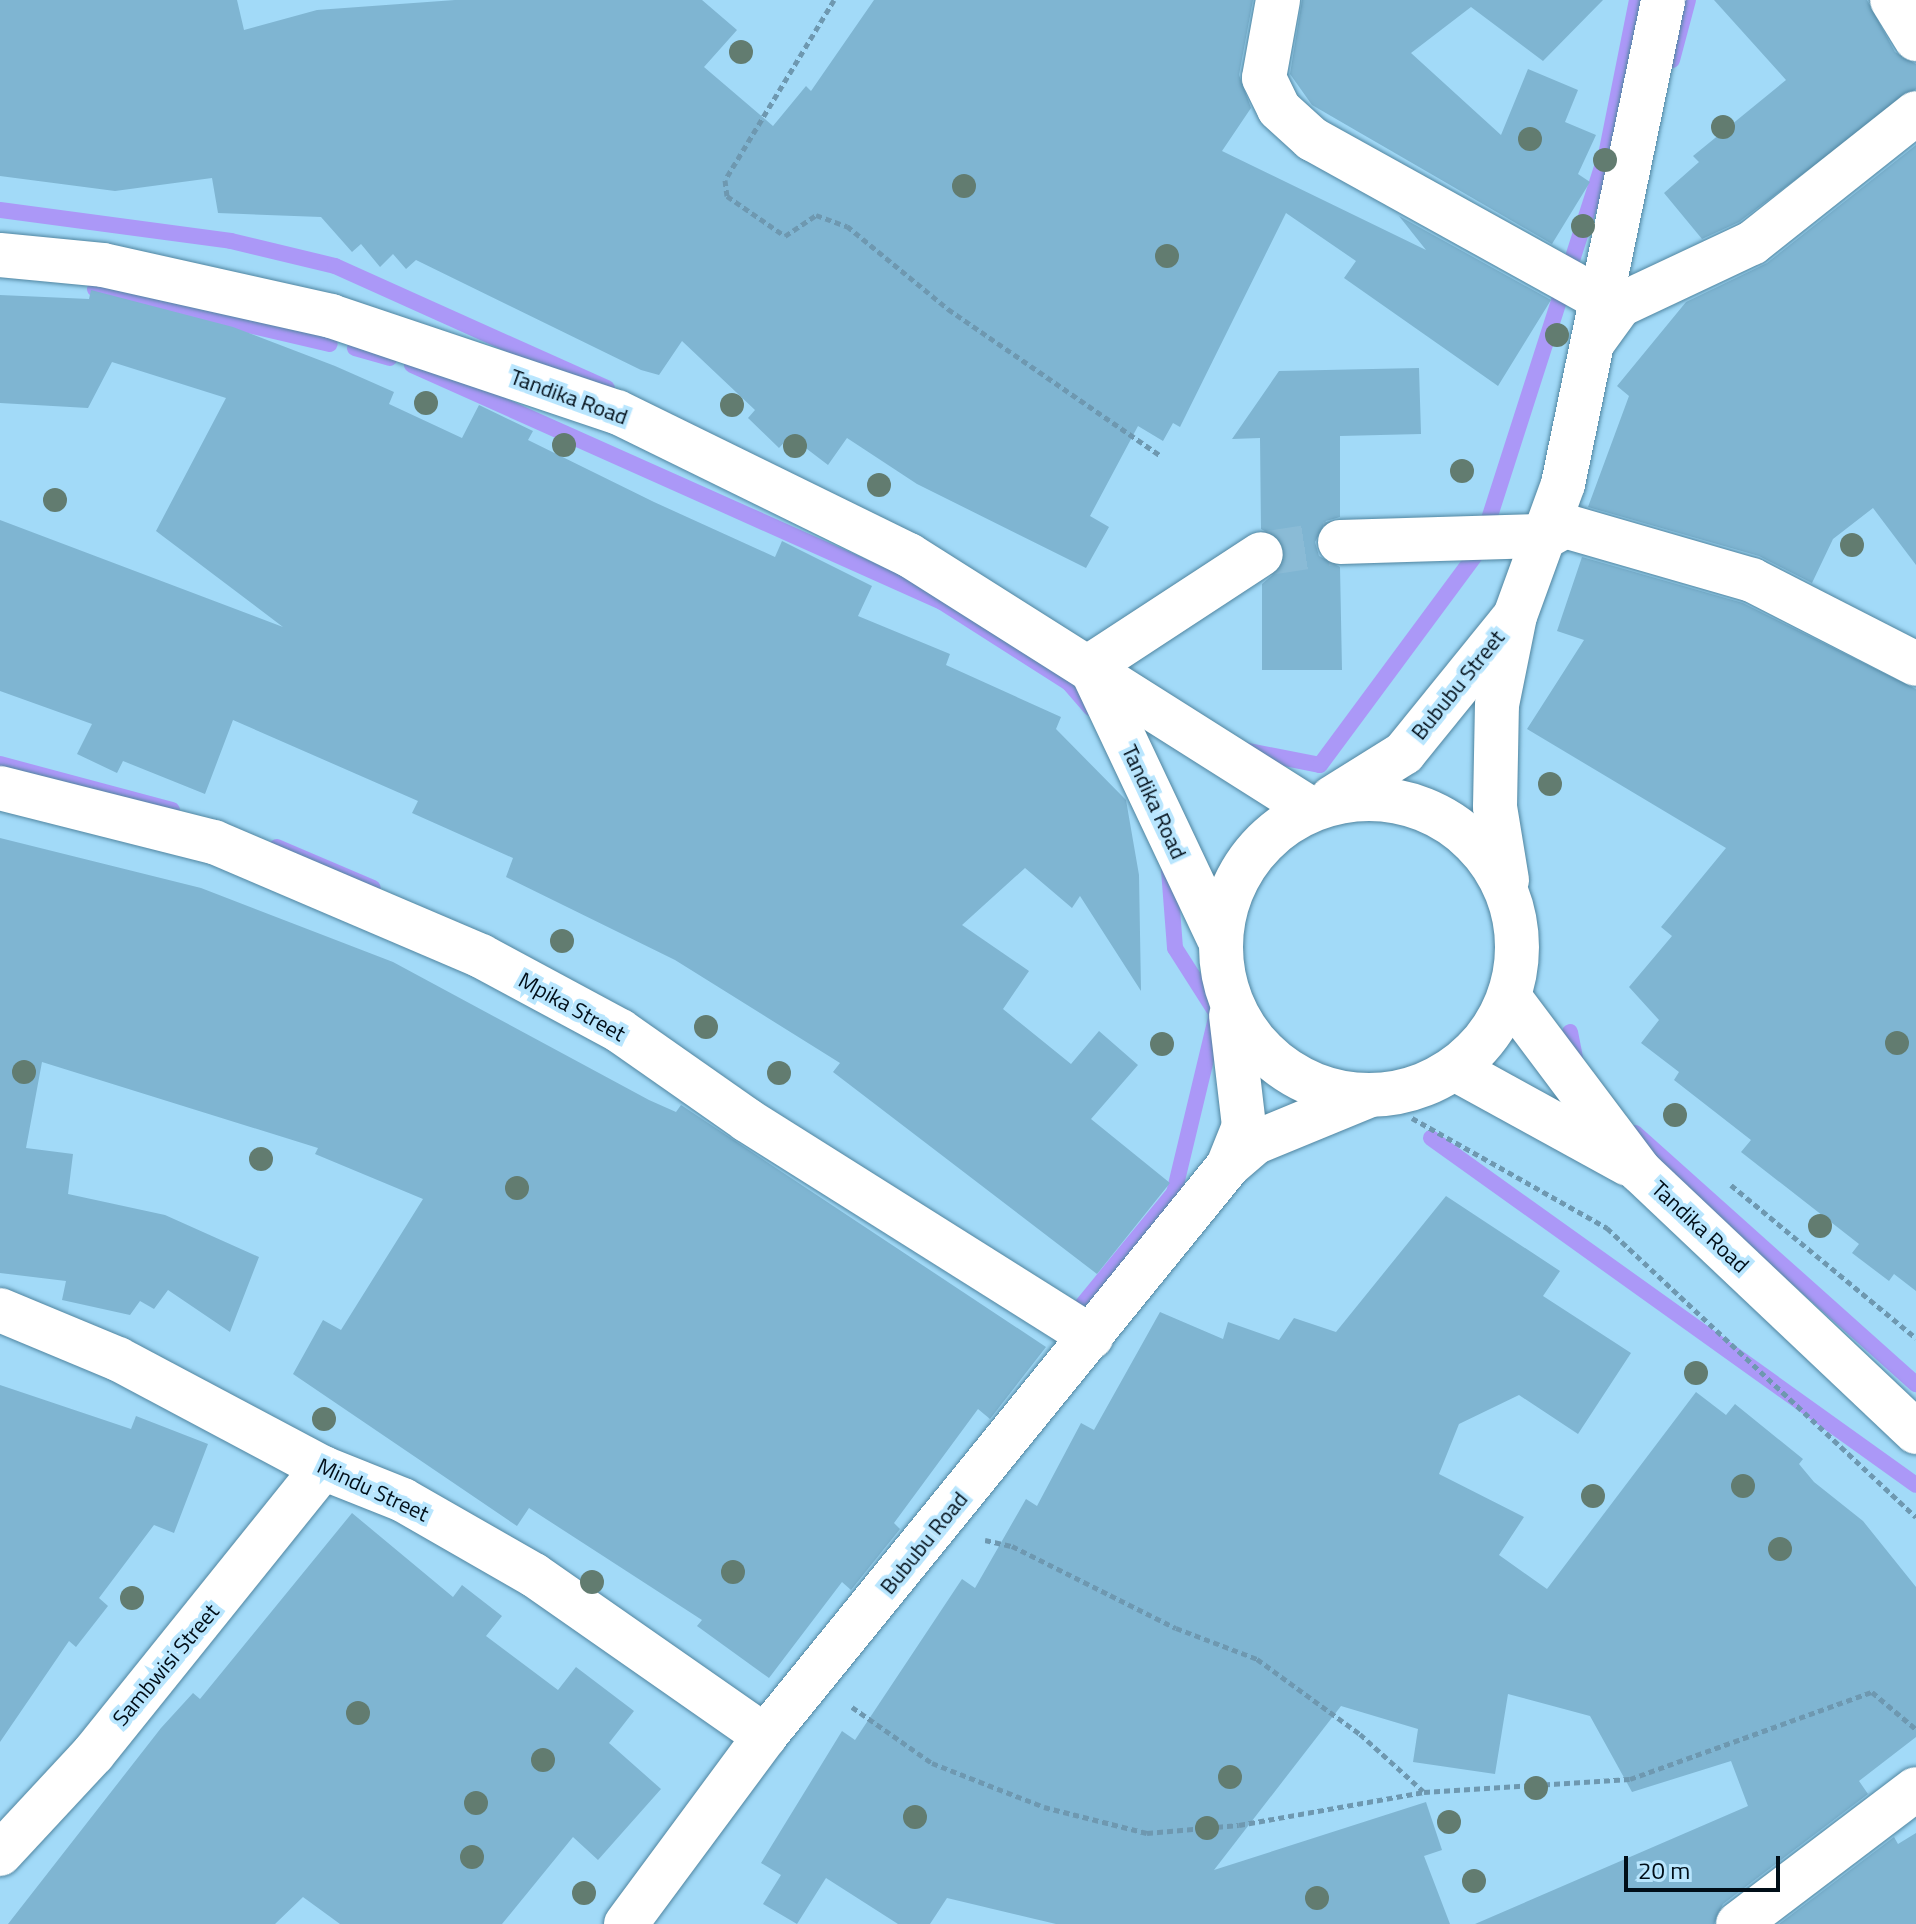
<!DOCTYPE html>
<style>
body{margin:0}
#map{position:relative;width:1916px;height:1924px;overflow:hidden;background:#a2daf8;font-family:"Titillium Web",sans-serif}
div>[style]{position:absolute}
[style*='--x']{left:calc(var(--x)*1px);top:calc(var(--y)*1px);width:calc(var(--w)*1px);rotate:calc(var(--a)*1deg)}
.stream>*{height:16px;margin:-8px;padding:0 8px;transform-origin:8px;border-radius:8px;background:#ab98f7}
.building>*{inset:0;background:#7fb5d2}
.minor-tunnel>*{height:44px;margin-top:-22px;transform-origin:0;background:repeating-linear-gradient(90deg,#8abbd6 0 44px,transparent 0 66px)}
.path>*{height:5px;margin-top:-2.5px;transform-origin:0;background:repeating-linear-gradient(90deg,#6e98b0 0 6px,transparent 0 10px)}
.roads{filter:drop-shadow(0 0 2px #5085a0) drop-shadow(0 0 2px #5085a0)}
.minor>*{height:44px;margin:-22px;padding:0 22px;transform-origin:22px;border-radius:22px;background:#fff}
.minor>.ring{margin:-22px;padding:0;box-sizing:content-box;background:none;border:44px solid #fff;border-radius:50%}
.trees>*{width:24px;height:24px;margin:-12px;border-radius:50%;background:#627c70}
span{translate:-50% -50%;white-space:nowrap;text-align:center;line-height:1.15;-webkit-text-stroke:8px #b9e6fe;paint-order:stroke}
.street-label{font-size:22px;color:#000e18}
.scale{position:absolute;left:1624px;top:1856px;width:156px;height:36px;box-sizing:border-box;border:4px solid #000e18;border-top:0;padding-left:10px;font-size:24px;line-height:28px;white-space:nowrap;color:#000e18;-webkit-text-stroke:6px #b9e6fe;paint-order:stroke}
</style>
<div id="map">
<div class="stream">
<div style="--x:1672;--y:60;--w:62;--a:-75.1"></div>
<div style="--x:0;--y:210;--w:233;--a:7.6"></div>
<div style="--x:231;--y:241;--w:107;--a:13.5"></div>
<div style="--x:335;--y:266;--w:298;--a:24.2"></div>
<div style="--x:95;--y:289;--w:241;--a:13.2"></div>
<div style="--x:355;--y:348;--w:36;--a:16"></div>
<div style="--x:412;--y:365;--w:581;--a:24.09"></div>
<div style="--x:942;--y:602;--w:151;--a:32.5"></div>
<div style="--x:1069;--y:683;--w:33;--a:49"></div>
<div style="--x:1244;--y:750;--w:77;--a:11.2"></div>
<div style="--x:1320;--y:765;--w:267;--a:-53.5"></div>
<div style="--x:1479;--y:550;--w:415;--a:-72.2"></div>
<div style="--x:1606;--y:155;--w:158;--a:-78.7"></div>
<div style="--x:0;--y:764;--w:178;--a:15"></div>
<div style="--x:277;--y:847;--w:104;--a:23.1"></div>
<div style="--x:1570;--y:1032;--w:31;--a:79"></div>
<div style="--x:1635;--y:1133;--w:377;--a:41.8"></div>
<div style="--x:1431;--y:1138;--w:596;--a:35.58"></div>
<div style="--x:1070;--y:1320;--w:164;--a:-50.7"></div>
<div style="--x:1174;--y:1193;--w:184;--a:-76.5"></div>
<div style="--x:1217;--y:1014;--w:78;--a:-122.5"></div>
<div style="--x:1175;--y:948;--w:78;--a:-94.4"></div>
</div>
<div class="building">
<div style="clip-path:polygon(0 0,237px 0,244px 30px,317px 10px,455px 0,702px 0,737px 30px,704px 67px,773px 126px,806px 86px,811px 91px,874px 0,1253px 0,1239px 75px,1251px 108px,1222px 151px,1426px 250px,1399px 216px,1551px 300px,1498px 386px,1344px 278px,1356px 261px,1286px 213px,1180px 427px,1173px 423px,1163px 441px,1138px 426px,1090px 516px,1109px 527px,1086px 568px,917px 484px,847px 438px,828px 465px,790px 436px,779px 448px,748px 418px,755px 410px,682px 341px,659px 375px,641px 370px,416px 260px,406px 269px,393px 254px,380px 267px,361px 244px,352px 252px,321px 217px,218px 213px,212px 178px,115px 191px,0 176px)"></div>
<div style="clip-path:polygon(1302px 0,1603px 0,1543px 61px,1471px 7px,1411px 53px,1501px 135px,1528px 69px,1578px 90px,1565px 122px,1596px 135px,1578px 174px,1590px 182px,1552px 244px,1312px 105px,1290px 74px)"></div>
<div style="clip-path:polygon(1714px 0,1867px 0,1895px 52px,1916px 64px,1916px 89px,1739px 222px,1702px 239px,1664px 193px,1699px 162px,1693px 156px,1786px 80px)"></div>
<div style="clip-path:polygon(1916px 145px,1916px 565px,1873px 508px,1833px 539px,1812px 583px,1759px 556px,1588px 507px,1629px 396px,1617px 386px,1686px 302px,1767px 263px)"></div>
<div style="clip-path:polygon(91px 290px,233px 327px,335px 366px,394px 392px,389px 404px,462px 438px,479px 405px,533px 431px,528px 440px,654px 502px,775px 557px,782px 541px,872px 586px,858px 616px,950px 654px,946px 665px,1061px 717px,1056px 729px,1126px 800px,1139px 875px,1141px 991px,1080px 896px,1072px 908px,1025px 868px,962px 925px,1029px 971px,1003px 1009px,1071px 1064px,1099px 1031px,1138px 1065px,1091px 1119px,1170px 1183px,1097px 1274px,833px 1072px,840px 1063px,675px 960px,506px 877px,513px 858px,412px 813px,418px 801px,233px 720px,205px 794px,123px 761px,117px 773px,77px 754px,92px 724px,0 691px,0 520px,283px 627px,156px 531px,226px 398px,112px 362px,88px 408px,0 403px,0 295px,89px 299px)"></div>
<div style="clip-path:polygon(1419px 368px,1421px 434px,1340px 436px,1340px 517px,1326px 521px,1315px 542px,1319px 556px,1340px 567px,1342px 670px,1262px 670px,1262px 584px,1283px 566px,1286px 552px,1281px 540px,1261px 529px,1260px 438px,1232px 439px,1279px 371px)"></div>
<div style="clip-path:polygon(1582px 557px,1743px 603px,1916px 689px,1916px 1291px,1894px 1274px,1889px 1281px,1852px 1253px,1859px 1244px,1741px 1152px,1751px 1140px,1674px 1080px,1679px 1072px,1641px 1043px,1659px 1020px,1629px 987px,1672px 936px,1661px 927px,1726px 848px,1527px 729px,1584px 640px,1557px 631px)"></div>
<div style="clip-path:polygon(0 838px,201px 888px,393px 962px,649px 1100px,676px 1112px,681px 1105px,1046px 1347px,990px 1419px,978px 1409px,894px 1523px,900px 1529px,851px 1590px,842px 1582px,769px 1678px,697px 1626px,702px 1620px,529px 1508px,517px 1526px,293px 1374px,323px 1320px,341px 1330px,423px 1199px,315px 1154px,318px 1148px,42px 1062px,26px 1148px,73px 1154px,68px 1194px,165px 1215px,259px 1257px,230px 1332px,168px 1290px,154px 1309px,140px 1301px,130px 1315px,62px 1300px,66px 1281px,0 1273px)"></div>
<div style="clip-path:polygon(1446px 1196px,1560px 1271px,1543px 1296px,1631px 1353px,1578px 1434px,1519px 1395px,1459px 1424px,1439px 1474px,1524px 1517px,1499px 1555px,1547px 1589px,1696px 1392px,1726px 1415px,1735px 1404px,1803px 1459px,1799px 1464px,1814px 1482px,1863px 1521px,1916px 1587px,1916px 1737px,1859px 1781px,1868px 1794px,1723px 1904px,1714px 1924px,1475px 1924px,1748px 1806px,1731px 1761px,1632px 1792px,1590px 1716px,1508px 1694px,1495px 1774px,1413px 1762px,1418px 1729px,1341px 1706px,1214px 1870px,1426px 1802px,1442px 1850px,1424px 1856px,1450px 1924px,1056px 1924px,947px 1898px,930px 1924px,898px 1924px,826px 1878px,797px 1924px,763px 1904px,781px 1875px,761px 1863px,842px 1731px,855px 1740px,962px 1579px,975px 1588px,1026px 1499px,1037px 1506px,1081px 1423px,1094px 1430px,1160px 1312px,1223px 1339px,1228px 1322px,1279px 1340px,1294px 1318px,1336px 1332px)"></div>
<div style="clip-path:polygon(0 1385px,131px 1429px,136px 1416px,208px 1444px,174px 1533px,154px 1525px,99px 1598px,108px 1606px,76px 1647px,69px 1641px,0 1742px)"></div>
<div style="clip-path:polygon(352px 1513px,453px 1597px,462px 1585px,502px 1616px,486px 1636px,558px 1690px,576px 1667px,634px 1711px,609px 1743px,661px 1789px,598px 1860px,573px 1837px,502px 1924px,340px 1924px,303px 1897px,275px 1924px,8px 1924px,161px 1728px,193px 1693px,200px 1699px)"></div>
<div style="clip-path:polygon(1916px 1833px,1916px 1924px,1779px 1924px,1894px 1837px,1898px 1844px)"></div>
</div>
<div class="minor-tunnel">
<div style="--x:1261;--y:554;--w:80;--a:-8.6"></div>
</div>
<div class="path">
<div style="--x:834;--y:0;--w:210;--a:121.2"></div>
<div style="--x:725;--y:180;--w:16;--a:83"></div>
<div style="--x:727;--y:196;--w:70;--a:34.6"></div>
<div style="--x:785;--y:236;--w:37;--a:-34"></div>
<div style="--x:816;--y:215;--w:33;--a:20"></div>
<div style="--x:847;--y:226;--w:131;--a:39.4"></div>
<div style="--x:948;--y:309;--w:259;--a:34.6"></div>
<div style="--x:1412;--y:1118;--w:224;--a:29.4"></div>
<div style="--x:1607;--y:1228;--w:423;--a:43.1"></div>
<div style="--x:1731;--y:1185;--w:240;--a:39.6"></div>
<div style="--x:985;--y:1540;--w:28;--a:13"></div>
<div style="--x:1012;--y:1546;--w:183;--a:26.6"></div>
<div style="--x:1176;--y:1628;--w:87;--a:20.9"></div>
<div style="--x:1257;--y:1659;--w:127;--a:36.1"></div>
<div style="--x:1360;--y:1734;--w:85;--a:42.1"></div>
<div style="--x:852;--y:1707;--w:98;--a:35"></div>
<div style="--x:932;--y:1763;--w:120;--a:21.4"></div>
<div style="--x:1044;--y:1807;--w:106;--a:14.2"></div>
<div style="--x:1147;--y:1833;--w:92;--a:-5"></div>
<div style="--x:1239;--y:1825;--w:188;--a:-10.1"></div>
<div style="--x:1424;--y:1792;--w:206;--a:-3.6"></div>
<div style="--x:1630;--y:1779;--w:257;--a:-19.8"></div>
<div style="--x:1872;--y:1692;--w:57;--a:40.1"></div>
</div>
<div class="roads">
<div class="minor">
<div style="--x:1278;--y:0;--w:79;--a:100.2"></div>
<div style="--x:1264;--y:78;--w:34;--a:64"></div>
<div style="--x:1279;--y:109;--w:45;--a:42.3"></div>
<div style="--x:1312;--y:139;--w:332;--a:29"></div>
<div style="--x:1892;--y:0;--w:46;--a:58.4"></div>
<div style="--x:0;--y:255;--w:103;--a:5.5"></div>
<div style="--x:103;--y:265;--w:234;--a:12.6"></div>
<div style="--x:331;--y:316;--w:302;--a:18.6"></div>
<div style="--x:617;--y:412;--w:325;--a:26.1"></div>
<div style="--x:909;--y:555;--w:473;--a:32.3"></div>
<div style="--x:1594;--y:341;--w:44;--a:-54.2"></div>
<div style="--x:1620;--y:305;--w:146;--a:-25.2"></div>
<div style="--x:1752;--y:243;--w:209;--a:-38.4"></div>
<div style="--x:1340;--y:542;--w:207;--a:-1.7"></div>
<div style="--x:1547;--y:536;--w:21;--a:-29"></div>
<div style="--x:1565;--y:526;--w:195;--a:16.1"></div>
<div style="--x:1752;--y:580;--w:184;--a:27.1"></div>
<div style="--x:1090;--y:666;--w:300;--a:64.7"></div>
<div style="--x:1090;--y:666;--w:204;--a:-33.2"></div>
<div style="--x:0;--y:788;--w:221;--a:14.2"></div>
<div style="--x:214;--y:842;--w:290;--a:23.1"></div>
<div style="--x:481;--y:956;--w:158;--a:28.3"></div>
<div style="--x:620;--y:1031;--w:155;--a:35"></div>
<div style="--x:747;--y:1120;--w:407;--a:32.2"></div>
<div style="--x:1332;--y:798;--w:85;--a:-32"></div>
<div style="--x:1404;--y:753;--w:170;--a:-51"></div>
<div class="ring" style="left:1221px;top:799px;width:252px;height:252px"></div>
<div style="--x:1507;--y:880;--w:74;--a:-99.3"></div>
<div style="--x:1495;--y:807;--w:102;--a:-88.9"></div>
<div style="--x:1497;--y:705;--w:91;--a:-78.6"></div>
<div style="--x:1515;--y:616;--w:140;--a:-70"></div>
<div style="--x:1563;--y:484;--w:494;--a:-78.3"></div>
<div style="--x:1510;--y:998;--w:216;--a:53.1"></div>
<div style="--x:1640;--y:1171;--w:380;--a:43.4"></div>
<div style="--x:1455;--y:1069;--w:197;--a:28.8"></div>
<div style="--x:1228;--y:1166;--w:43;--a:-68.2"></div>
<div style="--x:1244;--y:1126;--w:111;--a:-96.7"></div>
<div style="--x:0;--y:1310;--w:128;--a:22.6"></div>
<div style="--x:118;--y:1359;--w:232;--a:28"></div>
<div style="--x:323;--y:1468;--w:86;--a:21.8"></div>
<div style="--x:403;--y:1500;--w:151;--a:29.8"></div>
<div style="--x:534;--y:1575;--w:282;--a:34.9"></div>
<div style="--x:0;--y:1854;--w:137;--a:-47.1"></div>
<div style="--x:93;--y:1754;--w:367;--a:-51.2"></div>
<div style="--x:626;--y:1924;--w:234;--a:-53.5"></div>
<div style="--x:765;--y:1736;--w:734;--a:-50.91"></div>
<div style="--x:1228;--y:1166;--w:35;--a:-41"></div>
<div style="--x:1254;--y:1143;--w:123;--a:-22.4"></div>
<div style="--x:1738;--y:1924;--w:223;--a:-37.2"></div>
</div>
</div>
<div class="trees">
<div style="left:741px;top:52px"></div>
<div style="left:1723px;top:127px"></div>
<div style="left:1530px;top:139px"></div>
<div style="left:1605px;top:160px"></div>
<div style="left:964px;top:186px"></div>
<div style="left:1583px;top:226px"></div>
<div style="left:1167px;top:256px"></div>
<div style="left:1557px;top:335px"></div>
<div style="left:426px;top:403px"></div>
<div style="left:732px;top:405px"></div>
<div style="left:564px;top:445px"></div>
<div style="left:795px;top:446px"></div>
<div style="left:1462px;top:471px"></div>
<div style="left:879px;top:485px"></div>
<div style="left:55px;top:500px"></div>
<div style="left:1852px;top:545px"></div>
<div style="left:1550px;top:784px"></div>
<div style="left:562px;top:941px"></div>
<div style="left:706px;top:1027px"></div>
<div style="left:1897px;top:1043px"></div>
<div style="left:1162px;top:1044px"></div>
<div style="left:24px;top:1072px"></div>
<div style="left:779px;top:1073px"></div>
<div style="left:1675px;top:1115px"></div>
<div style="left:261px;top:1159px"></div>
<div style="left:517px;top:1188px"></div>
<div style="left:1820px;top:1226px"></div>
<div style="left:1696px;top:1373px"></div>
<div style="left:324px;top:1419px"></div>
<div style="left:1743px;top:1486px"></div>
<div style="left:1593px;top:1496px"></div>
<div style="left:1780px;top:1549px"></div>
<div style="left:733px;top:1572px"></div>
<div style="left:592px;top:1582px"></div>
<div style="left:132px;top:1598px"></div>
<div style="left:358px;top:1713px"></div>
<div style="left:543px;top:1760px"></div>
<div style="left:1230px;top:1777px"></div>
<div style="left:1536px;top:1788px"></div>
<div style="left:476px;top:1803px"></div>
<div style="left:915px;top:1817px"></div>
<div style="left:1449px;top:1822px"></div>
<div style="left:1207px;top:1828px"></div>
<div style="left:472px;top:1857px"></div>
<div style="left:1474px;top:1881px"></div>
<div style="left:584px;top:1893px"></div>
<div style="left:1317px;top:1898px"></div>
</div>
<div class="street-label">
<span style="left:569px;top:397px;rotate:20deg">Tandika Road</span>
<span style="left:1458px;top:685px;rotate:-51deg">Bububu Street</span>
<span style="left:1154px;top:802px;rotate:65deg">Tandika Road</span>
<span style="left:572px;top:1007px;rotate:29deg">Mpika Street</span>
<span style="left:1700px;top:1227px;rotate:43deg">Tandika Road</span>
<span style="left:373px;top:1490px;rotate:25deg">Mindu Street</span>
<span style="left:924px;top:1543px;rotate:-51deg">Bububu Road</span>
<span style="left:166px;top:1665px;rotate:-50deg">Sambwisi Street</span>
</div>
<div class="scale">20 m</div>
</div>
